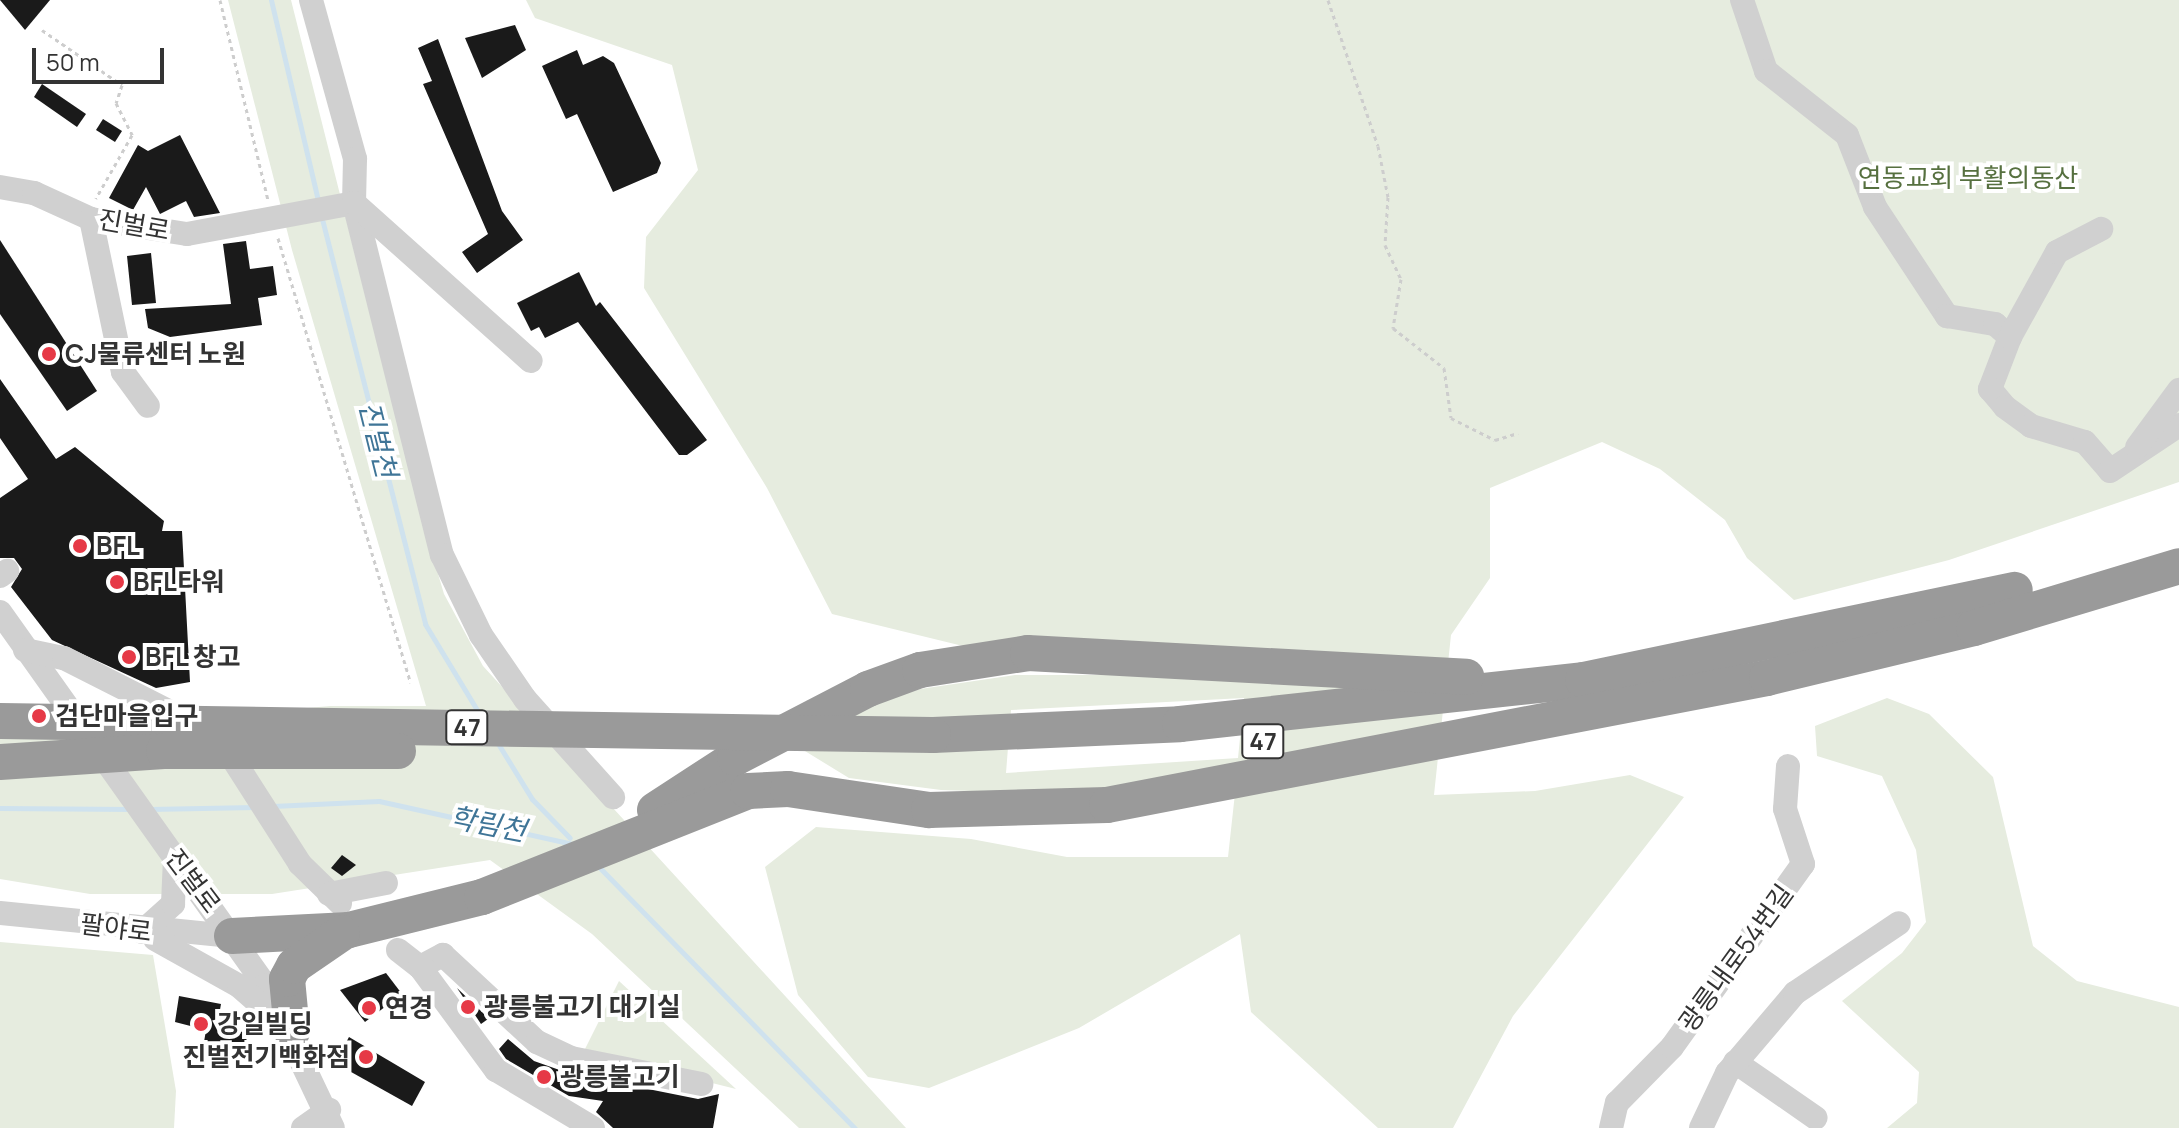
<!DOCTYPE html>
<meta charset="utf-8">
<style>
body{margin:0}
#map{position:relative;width:2179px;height:1128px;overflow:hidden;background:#fff;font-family:Manrope,"Noto Sans KR",sans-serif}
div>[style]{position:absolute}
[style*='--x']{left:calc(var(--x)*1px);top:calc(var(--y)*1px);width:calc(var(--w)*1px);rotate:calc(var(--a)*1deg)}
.green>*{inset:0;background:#e6ecdf}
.stream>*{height:5px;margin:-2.5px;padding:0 2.5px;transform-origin:2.5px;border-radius:2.5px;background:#cfe2ee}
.building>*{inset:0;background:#1a1a1a}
.path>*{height:3px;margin-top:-1.5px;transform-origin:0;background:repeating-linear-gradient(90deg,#cdcdcd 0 4px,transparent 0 8px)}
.minor>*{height:24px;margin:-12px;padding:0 12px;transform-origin:12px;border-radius:12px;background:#d0d0d0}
.highway>*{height:36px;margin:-18px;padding:0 18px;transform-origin:18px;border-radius:18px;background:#9a9a9a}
.highway-bridge>*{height:36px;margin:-18px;padding:0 18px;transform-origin:18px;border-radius:18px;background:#9a9a9a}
.dots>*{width:22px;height:22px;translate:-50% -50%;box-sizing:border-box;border:4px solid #fff;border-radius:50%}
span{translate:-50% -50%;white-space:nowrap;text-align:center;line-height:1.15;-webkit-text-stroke:8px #fff;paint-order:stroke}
.shield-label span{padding:2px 6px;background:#fff;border:2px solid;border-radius:6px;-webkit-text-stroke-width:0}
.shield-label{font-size:24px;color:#333;font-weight:700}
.park-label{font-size:26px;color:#56703f}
.street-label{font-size:26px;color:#333}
.poi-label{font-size:26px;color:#333;font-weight:700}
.left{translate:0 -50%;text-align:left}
.right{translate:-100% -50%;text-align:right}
.water-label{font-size:28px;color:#3f7597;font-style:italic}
.scale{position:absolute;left:32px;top:48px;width:132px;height:36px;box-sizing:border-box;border:4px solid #333;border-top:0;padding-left:10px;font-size:24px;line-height:28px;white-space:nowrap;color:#333;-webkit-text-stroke:6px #fff;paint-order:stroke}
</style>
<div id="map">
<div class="green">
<div style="clip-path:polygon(228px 0,291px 0,422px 520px,444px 594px,483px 666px,906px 1128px,799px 1128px,592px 934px,490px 860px,272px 894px,90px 894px,0 879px,0 735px,330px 706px,426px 706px,292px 250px)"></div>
<div style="clip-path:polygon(evenodd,526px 0,2179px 0,2179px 482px,1949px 560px,1794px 600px,1747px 558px,1725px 520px,1660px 469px,1602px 442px,1490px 488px,1490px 578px,1451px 635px,1434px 795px,1535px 791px,1630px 775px,1684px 797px,1513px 1016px,1453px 1128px,1378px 1128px,1251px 1012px,1240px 934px,1079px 1028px,929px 1088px,868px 1077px,798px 995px,765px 867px,816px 827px,971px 839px,1067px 857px,1228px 857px,1237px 775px,1090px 795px,941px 790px,849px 778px,800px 748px,851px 711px,920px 689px,1015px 675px,1158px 675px,971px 648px,832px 614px,767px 488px,644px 288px,646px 237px,698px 170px,672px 65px,535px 18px,526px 0,1244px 698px,1238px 758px,1006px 773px,1011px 710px,1244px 698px)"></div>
<div style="clip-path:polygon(1887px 698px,1929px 714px,1993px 777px,2033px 946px,2077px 981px,2179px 1007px,2179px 1128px,1887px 1128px,1917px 1103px,1919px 1072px,1842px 1001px,1902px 953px,1926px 922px,1916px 850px,1882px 776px,1817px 756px,1815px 726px)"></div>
<div style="clip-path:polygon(0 942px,153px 955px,176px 1091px,174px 1128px,0 1128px)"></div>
<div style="clip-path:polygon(619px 981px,736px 1089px,584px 1051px)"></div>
</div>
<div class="stream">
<div style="--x:271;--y:0;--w:206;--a:76.8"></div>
<div style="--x:321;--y:215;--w:422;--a:75.7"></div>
<div style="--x:425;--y:624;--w:104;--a:58.8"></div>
<div style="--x:497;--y:742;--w:67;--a:58.4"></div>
<div style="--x:532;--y:799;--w:54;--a:45.7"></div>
<div style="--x:273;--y:806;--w:106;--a:-2.7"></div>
<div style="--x:379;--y:801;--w:203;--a:12.5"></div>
<div style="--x:0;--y:808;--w:131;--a:0.4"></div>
<div style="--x:149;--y:809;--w:106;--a:-1.1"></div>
<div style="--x:598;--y:866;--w:367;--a:45.6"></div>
</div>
<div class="building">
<div style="clip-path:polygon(0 0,50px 0,25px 30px)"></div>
<div style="clip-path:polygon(515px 25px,526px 50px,482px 78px,465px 38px)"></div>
<div style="clip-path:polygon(438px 39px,502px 211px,523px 240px,477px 273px,462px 252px,488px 234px,423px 84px,432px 81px,418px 48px)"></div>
<div style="clip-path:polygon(577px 50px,583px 65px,603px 56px,614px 63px,661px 163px,657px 173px,613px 192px,577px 114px,566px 119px,542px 66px)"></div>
<div style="clip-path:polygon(42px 84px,86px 114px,77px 127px,34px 97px)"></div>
<div style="clip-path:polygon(103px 119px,122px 131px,115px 142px,96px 130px)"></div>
<div style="clip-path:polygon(180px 135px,220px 213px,194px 217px,186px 201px,160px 214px,146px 187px,133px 210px,109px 198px,138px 145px,148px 151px)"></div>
<div style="clip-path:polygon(0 240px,97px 391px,67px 411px,0 314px)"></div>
<div style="clip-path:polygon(246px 241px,250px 269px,273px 266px,277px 295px,258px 298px,262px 325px,170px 337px,148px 328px,145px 309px,231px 304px,223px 244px)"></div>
<div style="clip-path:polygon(151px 253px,156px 303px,132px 305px,127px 256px)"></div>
<div style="clip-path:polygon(579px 272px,596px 306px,600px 302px,707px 440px,687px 455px,679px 455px,578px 322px,545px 338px,539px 327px,531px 331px,517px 303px)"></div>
<div style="clip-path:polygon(0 379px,56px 459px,75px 447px,164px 521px,162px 531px,182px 531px,190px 682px,156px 688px,52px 640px,11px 587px,22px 569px,14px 558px,0 558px,0 498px,28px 479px,0 438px)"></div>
<div style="clip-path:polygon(342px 855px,356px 865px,342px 876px,331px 868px)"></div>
<div style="clip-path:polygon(386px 973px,402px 994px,365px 1022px,340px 990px)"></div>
<div style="clip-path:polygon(457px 988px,484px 1014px,488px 1019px,481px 1024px)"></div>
<div style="clip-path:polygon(179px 996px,221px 1004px,217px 1027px,248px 1033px,244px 1050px,204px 1042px,206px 1030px,175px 1022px)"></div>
<div style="clip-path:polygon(349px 1037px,425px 1082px,412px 1106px,335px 1063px)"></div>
<div style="clip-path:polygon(508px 1039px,534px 1061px,568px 1073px,698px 1099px,719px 1094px,713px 1128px,613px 1128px,596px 1112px,603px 1101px,569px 1096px,506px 1059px,499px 1049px)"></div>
</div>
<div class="path">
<div style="--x:220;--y:0;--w:206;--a:76.5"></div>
<div style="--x:1328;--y:0;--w:154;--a:71.1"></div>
<div style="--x:1378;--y:146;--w:52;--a:78.9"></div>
<div style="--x:1388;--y:197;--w:48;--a:93.6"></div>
<div style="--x:1385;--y:245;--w:38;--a:65"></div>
<div style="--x:1401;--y:279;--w:50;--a:99.3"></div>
<div style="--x:1393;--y:328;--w:65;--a:38.1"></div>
<div style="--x:1444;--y:368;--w:50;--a:82"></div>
<div style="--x:1451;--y:418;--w:49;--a:26.6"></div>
<div style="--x:1495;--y:440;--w:24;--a:-17"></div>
<div style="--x:42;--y:30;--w:97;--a:34.5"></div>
<div style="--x:122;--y:85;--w:19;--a:108"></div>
<div style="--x:116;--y:103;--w:36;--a:63"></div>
<div style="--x:132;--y:135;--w:73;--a:119.7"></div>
<div style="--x:278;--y:238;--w:464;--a:73.4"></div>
</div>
<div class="minor">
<div style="--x:311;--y:0;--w:165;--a:74.5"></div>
<div style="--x:355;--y:159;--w:44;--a:91.3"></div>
<div style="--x:354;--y:203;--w:363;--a:76"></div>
<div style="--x:442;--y:555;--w:89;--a:64"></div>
<div style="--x:481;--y:635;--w:78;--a:55.5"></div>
<div style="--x:525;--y:699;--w:132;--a:48.1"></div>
<div style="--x:1742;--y:0;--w:75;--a:71.3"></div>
<div style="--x:1766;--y:71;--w:103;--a:38.3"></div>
<div style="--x:1847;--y:135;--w:77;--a:68.7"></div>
<div style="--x:1875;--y:207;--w:131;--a:56.6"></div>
<div style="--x:1947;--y:316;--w:49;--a:9.5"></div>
<div style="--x:1995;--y:324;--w:20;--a:41"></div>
<div style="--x:2010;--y:337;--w:56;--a:111"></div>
<div style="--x:1990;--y:389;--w:23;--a:50"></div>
<div style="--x:2005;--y:407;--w:32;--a:36"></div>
<div style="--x:2031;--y:426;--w:56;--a:16.5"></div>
<div style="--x:2085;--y:442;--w:38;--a:49"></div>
<div style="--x:2110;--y:471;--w:83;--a:-33.7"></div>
<div style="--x:0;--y:187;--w:35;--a:10"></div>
<div style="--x:34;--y:193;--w:63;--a:24.5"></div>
<div style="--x:91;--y:219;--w:97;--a:8.9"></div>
<div style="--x:187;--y:234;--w:170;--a:-10.5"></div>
<div style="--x:354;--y:203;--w:237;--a:41.8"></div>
<div style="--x:91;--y:219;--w:156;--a:78.2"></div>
<div style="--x:123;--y:372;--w:42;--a:53.7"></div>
<div style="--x:2010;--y:337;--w:97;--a:-61.1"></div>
<div style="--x:2057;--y:252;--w:50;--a:-27.6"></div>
<div style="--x:2137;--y:447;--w:71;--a:-53.6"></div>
<div style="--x:0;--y:576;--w:9;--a:-36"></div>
<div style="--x:0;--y:612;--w:458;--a:54.6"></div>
<div style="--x:265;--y:985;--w:158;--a:64.6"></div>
<div style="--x:25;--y:650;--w:40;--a:12"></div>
<div style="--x:64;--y:658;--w:135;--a:26.9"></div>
<div style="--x:224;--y:745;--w:141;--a:57.4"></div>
<div style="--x:300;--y:864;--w:56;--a:44.3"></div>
<div style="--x:329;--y:894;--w:58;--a:-10.9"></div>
<div style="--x:0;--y:913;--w:233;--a:5.7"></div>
<div style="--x:142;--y:932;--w:42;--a:-42.1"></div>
<div style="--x:173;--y:904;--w:45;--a:-87.5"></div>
<div style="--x:155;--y:939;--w:96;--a:29.2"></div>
<div style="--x:239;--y:986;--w:50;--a:41"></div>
<div style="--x:398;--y:950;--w:28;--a:38"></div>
<div style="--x:420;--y:967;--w:128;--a:53.6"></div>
<div style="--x:496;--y:1070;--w:113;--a:30.9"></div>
<div style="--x:420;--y:967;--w:26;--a:-28"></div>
<div style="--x:443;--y:955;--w:128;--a:42.8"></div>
<div style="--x:537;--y:1042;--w:38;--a:25"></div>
<div style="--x:571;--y:1058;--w:133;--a:11.3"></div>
<div style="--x:1735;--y:1062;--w:98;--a:34.7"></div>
<div style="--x:303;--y:1128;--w:32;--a:-35"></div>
<div style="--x:1611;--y:1128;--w:26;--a:-77"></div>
<div style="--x:1617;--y:1103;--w:78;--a:-45.5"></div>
<div style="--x:1672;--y:1047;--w:225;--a:-54.4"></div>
<div style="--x:1803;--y:864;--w:58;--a:-108.1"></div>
<div style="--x:1785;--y:809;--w:43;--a:-86"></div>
<div style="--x:1701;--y:1128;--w:61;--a:-64.7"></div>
<div style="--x:1727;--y:1073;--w:105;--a:-49.6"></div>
<div style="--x:1795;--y:993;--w:125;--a:-33.9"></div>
</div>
<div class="highway">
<div style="--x:933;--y:735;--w:247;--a:-2.5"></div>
<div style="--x:1180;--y:724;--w:405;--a:-6.2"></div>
<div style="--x:1583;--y:680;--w:441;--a:-11.8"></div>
<div style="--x:655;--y:810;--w:95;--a:-33"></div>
<div style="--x:735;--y:758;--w:150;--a:-27.4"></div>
<div style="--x:868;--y:689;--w:55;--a:-20.1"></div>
<div style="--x:920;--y:670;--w:109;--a:-8.9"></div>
<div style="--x:1028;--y:653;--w:439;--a:3.1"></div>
<div style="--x:232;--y:936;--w:117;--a:-2.9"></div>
<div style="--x:349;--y:930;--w:137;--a:-13.9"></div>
<div style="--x:482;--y:897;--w:286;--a:-21.7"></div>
<div style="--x:748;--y:791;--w:40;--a:-2.9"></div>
<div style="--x:788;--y:789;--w:143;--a:8.5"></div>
<div style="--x:929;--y:810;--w:178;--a:-1.6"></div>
<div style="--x:1107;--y:805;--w:672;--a:-10.89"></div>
<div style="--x:1767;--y:678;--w:213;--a:-13.6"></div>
<div style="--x:1974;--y:628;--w:214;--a:-16.8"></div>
<div style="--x:292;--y:1032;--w:53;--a:-95.4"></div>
<div style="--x:287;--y:979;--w:15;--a:-62"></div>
<div style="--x:294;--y:966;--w:58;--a:-34.5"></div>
</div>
<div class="highway-bridge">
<div style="--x:0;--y:721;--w:933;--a:0.86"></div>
<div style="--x:0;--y:762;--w:164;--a:-3.8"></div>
<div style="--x:164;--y:751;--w:234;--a:0"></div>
</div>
<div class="dots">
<div style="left:49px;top:354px;background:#e63946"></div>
<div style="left:80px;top:546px;background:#e63946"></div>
<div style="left:117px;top:582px;background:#e63946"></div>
<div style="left:129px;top:657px;background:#e63946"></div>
<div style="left:39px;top:716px;background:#e63946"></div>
<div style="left:468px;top:1007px;background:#e63946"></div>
<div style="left:369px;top:1008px;background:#e63946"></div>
<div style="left:201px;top:1024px;background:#e63946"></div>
<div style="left:366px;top:1057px;background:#e63946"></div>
<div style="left:544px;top:1077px;background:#e63946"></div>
</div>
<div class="shield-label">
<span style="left:467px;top:727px">47</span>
<span style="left:1263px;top:741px">47</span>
</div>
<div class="park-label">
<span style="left:1968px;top:178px">연동교회 부활의동산</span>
</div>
<div class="street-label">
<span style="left:134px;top:225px;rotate:10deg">진벌로</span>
<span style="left:193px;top:881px;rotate:53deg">진벌로</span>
<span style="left:116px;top:928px;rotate:7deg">팔야로</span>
<span style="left:1736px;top:958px;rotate:-54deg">광릉내로54번길</span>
</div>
<div class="poi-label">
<span class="left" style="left:65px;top:354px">CJ물류센터 노원</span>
<span class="left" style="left:96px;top:546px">BFL</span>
<span class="left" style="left:133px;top:582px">BFL타워</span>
<span class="left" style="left:145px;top:657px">BFL 창고</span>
<span class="left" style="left:55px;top:716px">검단마을입구</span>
<span class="left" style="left:484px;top:1007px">광릉불고기 대기실</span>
<span class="left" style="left:385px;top:1008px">연경</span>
<span class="left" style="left:217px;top:1024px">강일빌딩</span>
<span class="right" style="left:350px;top:1057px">진벌전기백화점</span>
<span class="left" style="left:560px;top:1077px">광릉불고기</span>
</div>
<div class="water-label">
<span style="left:379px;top:439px;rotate:76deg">진벌천</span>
<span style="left:488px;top:823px;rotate:11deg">학림천</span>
</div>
<div class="scale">50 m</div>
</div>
